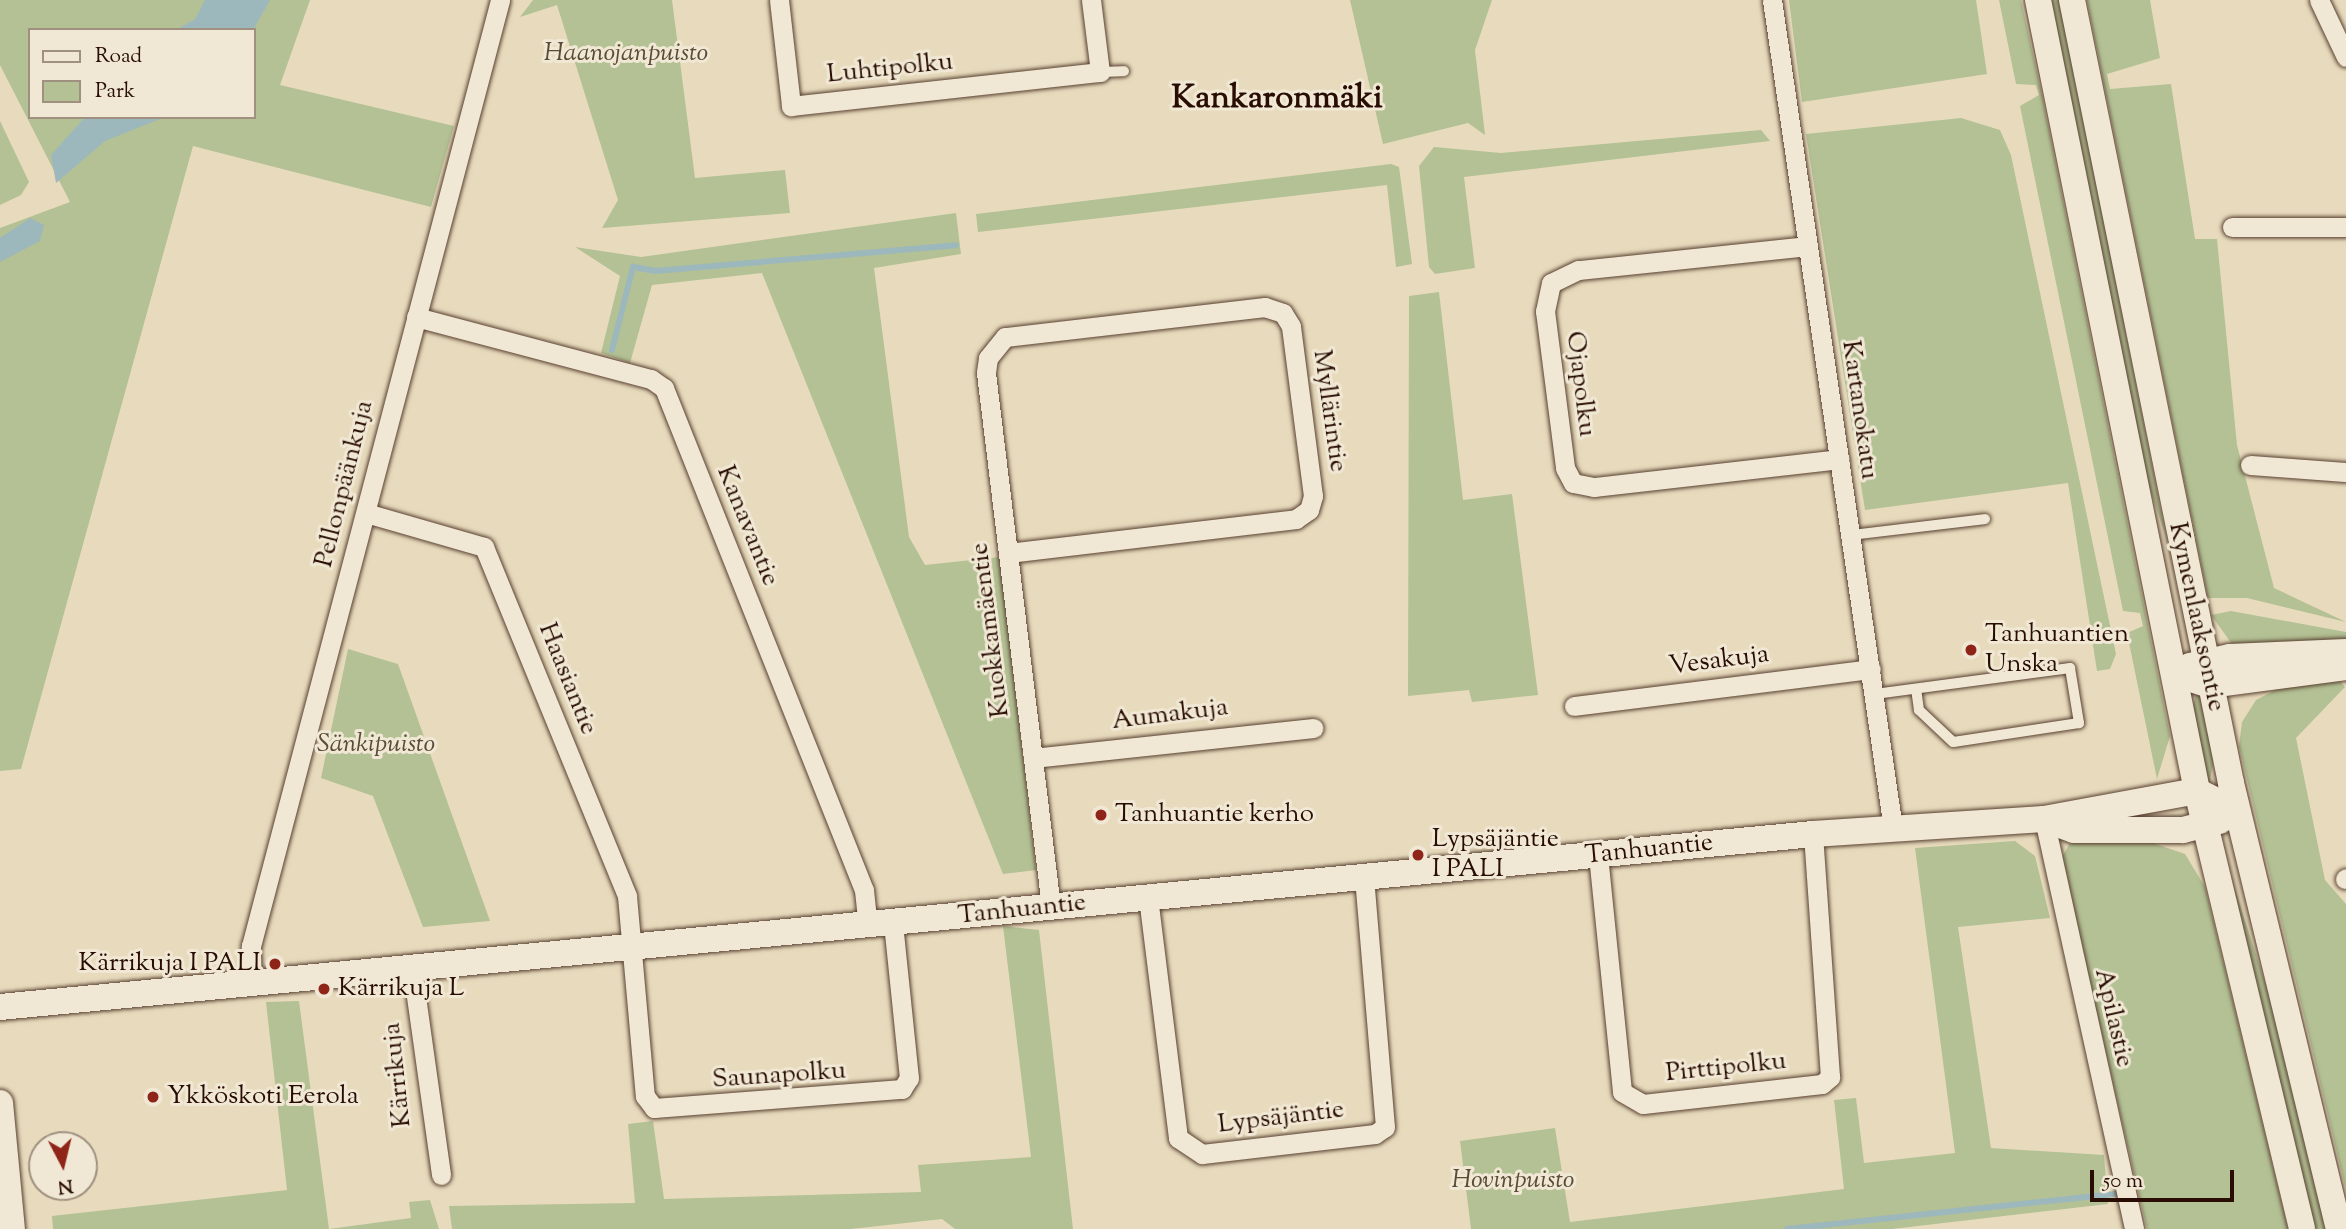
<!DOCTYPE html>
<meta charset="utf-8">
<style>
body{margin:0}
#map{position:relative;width:2346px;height:1229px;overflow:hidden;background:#e8dbbd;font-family:"Sorts Mill Goudy",serif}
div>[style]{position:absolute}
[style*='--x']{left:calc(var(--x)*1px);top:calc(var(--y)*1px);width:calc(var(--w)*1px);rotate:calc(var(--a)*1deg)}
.green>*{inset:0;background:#b3c194}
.water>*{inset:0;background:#9db8bc}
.stream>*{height:6px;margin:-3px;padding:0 3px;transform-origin:3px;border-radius:3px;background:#9db8bc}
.roads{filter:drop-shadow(0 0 2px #594031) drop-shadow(0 0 2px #594031)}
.lane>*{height:10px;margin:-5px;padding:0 5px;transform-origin:5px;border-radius:5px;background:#f0e8d4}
.street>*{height:19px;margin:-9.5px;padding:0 9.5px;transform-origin:9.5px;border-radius:9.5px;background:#f0e8d4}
.secondary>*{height:26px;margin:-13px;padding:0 13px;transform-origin:13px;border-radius:13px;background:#f0e8d4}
.dots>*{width:19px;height:19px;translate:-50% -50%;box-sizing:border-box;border:4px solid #f0e8d4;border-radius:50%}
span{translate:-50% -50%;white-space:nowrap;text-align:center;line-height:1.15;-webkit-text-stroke:6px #f0e8d4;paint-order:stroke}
.park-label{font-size:26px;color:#594c35;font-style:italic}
.street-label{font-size:26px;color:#290d02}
.poi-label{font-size:26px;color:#290d02}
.left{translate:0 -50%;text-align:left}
.right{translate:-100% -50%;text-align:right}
.district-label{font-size:33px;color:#290d02;font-weight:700}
.legend{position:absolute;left:28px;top:28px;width:228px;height:91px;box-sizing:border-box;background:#f0e8d4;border:2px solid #a09080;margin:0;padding:9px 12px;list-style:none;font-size:21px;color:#290d02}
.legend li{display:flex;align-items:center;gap:14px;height:35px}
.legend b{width:35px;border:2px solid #a09080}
.north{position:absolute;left:28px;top:1131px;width:70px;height:70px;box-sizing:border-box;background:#f0e8d4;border:2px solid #a09080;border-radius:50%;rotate:173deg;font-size:19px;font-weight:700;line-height:28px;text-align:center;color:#290d02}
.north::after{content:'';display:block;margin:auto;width:24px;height:32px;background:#8f2418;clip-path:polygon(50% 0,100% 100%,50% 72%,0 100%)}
.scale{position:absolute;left:2090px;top:1170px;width:144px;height:32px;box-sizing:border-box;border:4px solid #290d02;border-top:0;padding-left:9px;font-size:21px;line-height:24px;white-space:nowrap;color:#290d02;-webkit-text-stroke:5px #f0e8d4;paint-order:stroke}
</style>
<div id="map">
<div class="green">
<div style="clip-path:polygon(evenodd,0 0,310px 0,280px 85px,454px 126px,431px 207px,193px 146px,21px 769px,0 771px,0 228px,70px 202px,0 65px,0 0,30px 30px,254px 30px,254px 117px,30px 117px,30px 30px)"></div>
<div style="clip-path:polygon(533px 0,672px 0,695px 178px,785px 170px,790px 213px,602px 228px,618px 200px,557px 5px,520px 17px)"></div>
<div style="clip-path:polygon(1350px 0,1492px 0,1475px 50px,1485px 135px,1468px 123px,1383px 144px)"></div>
<div style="clip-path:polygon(1789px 0,1976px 0,1987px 74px,1802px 102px)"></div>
<div style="clip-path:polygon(1999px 0,2021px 0,2042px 95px,2170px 736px,2157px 779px,2127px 633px,2143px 626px,2140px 613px,2123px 611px,2020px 106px,2039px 95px,2036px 85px,2016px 84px)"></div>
<div style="clip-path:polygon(2048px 0,2060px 0,2186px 638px,2165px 534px,2140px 459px)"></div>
<div style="clip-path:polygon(2087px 0,2150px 0,2160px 58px,2107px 74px,2110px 89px,2171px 84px,2195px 239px,2217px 239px,2237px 445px,2274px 588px,2346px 622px,2247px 598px,2208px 598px)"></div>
<div style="clip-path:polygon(1961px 118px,2000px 130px,2011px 155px,2116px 654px,2110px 669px,2097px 671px,2068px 483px,1865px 510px,1806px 134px)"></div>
<div style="clip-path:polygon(0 121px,29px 182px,21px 195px,0 205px)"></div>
<div style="clip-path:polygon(1761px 130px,1770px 141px,1464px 177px,1475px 268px,1435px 274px,1429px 267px,1419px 166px,1434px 147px,1501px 153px)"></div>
<div style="clip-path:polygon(1391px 164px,1399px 167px,1412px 264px,1396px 267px,1387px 185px,978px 232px,976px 214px)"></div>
<div style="clip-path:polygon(956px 213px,961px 254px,874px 268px,909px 537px,925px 565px,1000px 557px,1036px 870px,1003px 874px,762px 273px,652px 285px,630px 363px,601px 353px,620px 276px,575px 247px,641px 257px)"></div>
<div style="clip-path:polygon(1439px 292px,1463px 500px,1512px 494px,1538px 695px,1472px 702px,1469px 690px,1408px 696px,1409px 296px)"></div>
<div style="clip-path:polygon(2231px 611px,2346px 632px,2346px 643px,2232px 644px,2211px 615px)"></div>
<div style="clip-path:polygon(348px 649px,398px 664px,490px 921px,423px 927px,373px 796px,321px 778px)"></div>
<div style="clip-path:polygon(2340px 681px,2345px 687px,2296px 738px,2325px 880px,2346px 904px,2346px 1190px,2239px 746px,2242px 722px,2256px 700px,2281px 687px)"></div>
<div style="clip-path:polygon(2198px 688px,2214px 760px,2208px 789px,2192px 709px)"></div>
<div style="clip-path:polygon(2015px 841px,2035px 856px,2050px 918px,1958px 927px,1991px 1148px,2104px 1155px,2108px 1204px,1892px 1229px,1471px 1229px,1460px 1141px,1555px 1128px,1570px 1222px,1844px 1189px,1834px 1100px,1856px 1098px,1864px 1163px,1955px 1153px,1915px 848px)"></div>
<div style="clip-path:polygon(2147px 841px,2185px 854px,2205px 887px,2288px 1229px,2147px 1229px,2061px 859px,2070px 843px)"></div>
<div style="clip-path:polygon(2220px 843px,2272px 1004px,2327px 1229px,2314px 1229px)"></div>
<div style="clip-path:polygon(1003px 926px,1039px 930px,1073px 1229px,955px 1229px,942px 1219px,851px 1229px,452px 1229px,449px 1206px,635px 1203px,628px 1124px,653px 1121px,664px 1199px,921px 1192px,918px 1165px,1031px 1157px)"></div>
<div style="clip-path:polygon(299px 1001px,329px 1229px,53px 1229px,52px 1216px,287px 1190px,266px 1002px)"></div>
<div style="clip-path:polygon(430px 1200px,439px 1229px,329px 1229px,411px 1218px,409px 1202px)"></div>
</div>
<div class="water">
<div style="clip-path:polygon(205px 0,270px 0,253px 30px,176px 30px,195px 19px)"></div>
<div style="clip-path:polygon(85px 117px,165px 117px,105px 141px,56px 183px,51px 155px)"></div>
<div style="clip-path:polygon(30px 218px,44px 225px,40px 241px,0 262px,0 238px)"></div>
</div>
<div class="stream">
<div style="--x:612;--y:350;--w:86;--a:-75.8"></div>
<div style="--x:633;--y:267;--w:22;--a:10"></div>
<div style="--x:655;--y:271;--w:302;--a:-4.9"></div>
<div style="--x:1787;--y:1229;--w:330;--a:-6.1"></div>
</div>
<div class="roads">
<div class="lane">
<div style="--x:1100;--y:72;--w:24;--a:-2"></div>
<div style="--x:1851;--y:535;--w:135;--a:-6.8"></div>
<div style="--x:1875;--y:694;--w:197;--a:-7.6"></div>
<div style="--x:2070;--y:668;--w:56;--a:80.7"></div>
<div style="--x:2079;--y:723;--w:127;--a:171.4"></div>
<div style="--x:1953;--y:742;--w:47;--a:-136.7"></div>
<div style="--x:1919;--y:710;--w:21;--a:-98"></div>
</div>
<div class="street">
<div style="--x:779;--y:0;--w:107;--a:83.5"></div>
<div style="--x:791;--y:106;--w:311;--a:-6.3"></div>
<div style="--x:1100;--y:72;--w:73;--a:-97.1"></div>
<div style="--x:1772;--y:0;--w:837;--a:81.69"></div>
<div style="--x:2319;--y:0;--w:63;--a:64.7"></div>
<div style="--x:2232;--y:227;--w:114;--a:0"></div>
<div style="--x:1808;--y:246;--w:231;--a:174"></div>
<div style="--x:1578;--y:270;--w:30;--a:154"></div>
<div style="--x:1551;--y:283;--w:29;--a:102"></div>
<div style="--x:1545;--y:311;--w:158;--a:82.7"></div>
<div style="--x:1565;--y:468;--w:17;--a:62"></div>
<div style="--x:1573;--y:483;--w:21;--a:11"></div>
<div style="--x:1594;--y:487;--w:247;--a:-6.5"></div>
<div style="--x:416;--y:317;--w:243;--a:14.8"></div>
<div style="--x:651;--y:379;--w:16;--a:35"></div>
<div style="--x:664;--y:388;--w:540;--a:68.28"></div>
<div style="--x:864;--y:890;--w:36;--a:84"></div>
<div style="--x:2250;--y:465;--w:96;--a:4.2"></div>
<div style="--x:366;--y:513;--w:123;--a:16.1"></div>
<div style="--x:484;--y:547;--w:377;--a:67.7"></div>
<div style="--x:627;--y:896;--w:201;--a:84.9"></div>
<div style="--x:645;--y:1096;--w:15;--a:53"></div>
<div style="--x:654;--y:1108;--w:249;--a:-4.4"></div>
<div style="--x:902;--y:1089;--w:13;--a:-58"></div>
<div style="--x:909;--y:1078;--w:156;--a:-95.9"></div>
<div style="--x:1008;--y:553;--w:290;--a:-6.7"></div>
<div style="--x:1296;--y:519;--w:16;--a:-35"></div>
<div style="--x:1309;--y:510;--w:15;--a:-74"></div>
<div style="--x:1313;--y:496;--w:171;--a:-97.4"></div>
<div style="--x:1291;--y:326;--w:15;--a:-122"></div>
<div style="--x:1283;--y:313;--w:19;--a:-162"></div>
<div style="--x:1265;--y:307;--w:262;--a:173.4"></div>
<div style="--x:1005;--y:337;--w:27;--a:129"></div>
<div style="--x:988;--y:358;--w:15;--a:98"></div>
<div style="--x:986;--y:373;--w:538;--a:83.06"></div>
<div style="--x:1574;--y:706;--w:299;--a:-7.1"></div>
<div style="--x:1033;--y:758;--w:282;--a:-6.1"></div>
<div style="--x:2044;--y:819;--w:420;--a:77.6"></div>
<div style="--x:1598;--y:855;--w:238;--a:84.2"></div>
<div style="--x:1622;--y:1092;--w:24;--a:30"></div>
<div style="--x:1643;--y:1104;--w:180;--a:-6.4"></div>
<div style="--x:1822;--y:1084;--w:11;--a:-41"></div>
<div style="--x:1830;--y:1077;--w:244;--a:-94"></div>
<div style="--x:2345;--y:879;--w:1;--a:-45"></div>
<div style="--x:1148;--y:897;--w:243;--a:82.9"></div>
<div style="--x:1178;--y:1138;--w:29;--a:34"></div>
<div style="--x:1202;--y:1154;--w:174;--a:-6.6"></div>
<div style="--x:1375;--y:1134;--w:12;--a:-35"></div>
<div style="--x:1385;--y:1127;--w:250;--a:-94.8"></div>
<div style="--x:412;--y:968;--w:209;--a:82"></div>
<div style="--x:252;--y:983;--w:37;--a:-92"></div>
<div style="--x:251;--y:946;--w:978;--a:-75.25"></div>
</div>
<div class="secondary">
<div style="--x:2038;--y:0;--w:807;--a:78.63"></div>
<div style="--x:2197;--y:791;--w:450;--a:76.5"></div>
<div style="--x:2072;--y:0;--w:799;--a:78.52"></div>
<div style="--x:2231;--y:783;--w:459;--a:76.4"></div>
<div style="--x:2190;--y:666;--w:41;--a:-12.7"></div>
<div style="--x:2230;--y:657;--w:116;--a:-2.5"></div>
<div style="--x:2194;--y:680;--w:16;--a:18"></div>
<div style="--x:2209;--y:685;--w:138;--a:-7.5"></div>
<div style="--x:2044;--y:819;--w:32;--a:20"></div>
<div style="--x:2074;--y:830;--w:109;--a:0"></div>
<div style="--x:2183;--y:830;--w:38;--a:-14"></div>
<div style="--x:0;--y:1007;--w:1821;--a:-5.45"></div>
<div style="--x:1813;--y:834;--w:231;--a:-3.7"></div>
<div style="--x:2044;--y:819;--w:156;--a:-10.4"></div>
<div style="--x:2197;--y:791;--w:45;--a:26.6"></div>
<div style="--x:0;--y:1103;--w:127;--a:84.6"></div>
</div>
</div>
<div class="dots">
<div style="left:1971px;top:650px;background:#8f2418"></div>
<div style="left:1101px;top:815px;background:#8f2418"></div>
<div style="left:1418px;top:855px;background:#8f2418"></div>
<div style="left:275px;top:964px;background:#8f2418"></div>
<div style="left:324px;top:989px;background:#8f2418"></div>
<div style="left:153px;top:1097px;background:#8f2418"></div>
</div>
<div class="park-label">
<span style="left:626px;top:54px">Haanojanpuisto</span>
<span style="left:376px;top:745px">Sänkipuisto</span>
<span style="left:1513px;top:1181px">Hovinpuisto</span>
</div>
<div class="street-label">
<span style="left:890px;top:69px;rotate:-6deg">Luhtipolku</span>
<span style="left:1580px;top:384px;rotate:83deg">Ojapolku</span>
<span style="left:1859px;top:410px;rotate:82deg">Kartanokatu</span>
<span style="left:1329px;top:411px;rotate:82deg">Myllärintie</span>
<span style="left:345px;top:484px;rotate:-76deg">Pellonpäänkuja</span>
<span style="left:747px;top:526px;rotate:68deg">Kanavantie</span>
<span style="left:2196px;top:617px;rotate:78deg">Kymenlaaksontie</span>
<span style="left:991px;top:630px;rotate:-97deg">Kuokkamäentie</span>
<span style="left:1719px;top:661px;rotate:-7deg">Vesakuja</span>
<span style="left:567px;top:679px;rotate:68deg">Haasiantie</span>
<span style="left:1170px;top:715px;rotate:-7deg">Aumakuja</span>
<span style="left:1649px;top:850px;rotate:-6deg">Tanhuantie</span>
<span style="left:1022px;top:910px;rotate:-6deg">Tanhuantie</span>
<span style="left:2113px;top:1018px;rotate:77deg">Apilastie</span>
<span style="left:1726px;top:1068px;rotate:-6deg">Pirttipolku</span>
<span style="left:398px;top:1075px;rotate:-96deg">Kärrikuja</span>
<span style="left:779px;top:1076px;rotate:-4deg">Saunapolku</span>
<span style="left:1281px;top:1118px;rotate:-7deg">Lypsäjäntie</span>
</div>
<div class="poi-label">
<span class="left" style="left:1985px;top:650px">Tanhuantien<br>Unska</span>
<span class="left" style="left:1115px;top:815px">Tanhuantie kerho</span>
<span class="left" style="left:1432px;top:855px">Lypsäjäntie<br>I PALI</span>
<span class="right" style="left:261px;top:964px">Kärrikuja I PALI</span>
<span class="left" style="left:338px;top:989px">Kärrikuja L</span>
<span class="left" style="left:167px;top:1097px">Ykköskoti Eerola</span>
</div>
<div class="district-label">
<span style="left:1277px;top:100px">Kankaronmäki</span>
</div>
<ul class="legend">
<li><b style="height:9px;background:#f0e8d4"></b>Road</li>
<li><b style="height:19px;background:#b3c194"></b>Park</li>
</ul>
<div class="north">N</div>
<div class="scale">50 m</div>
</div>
